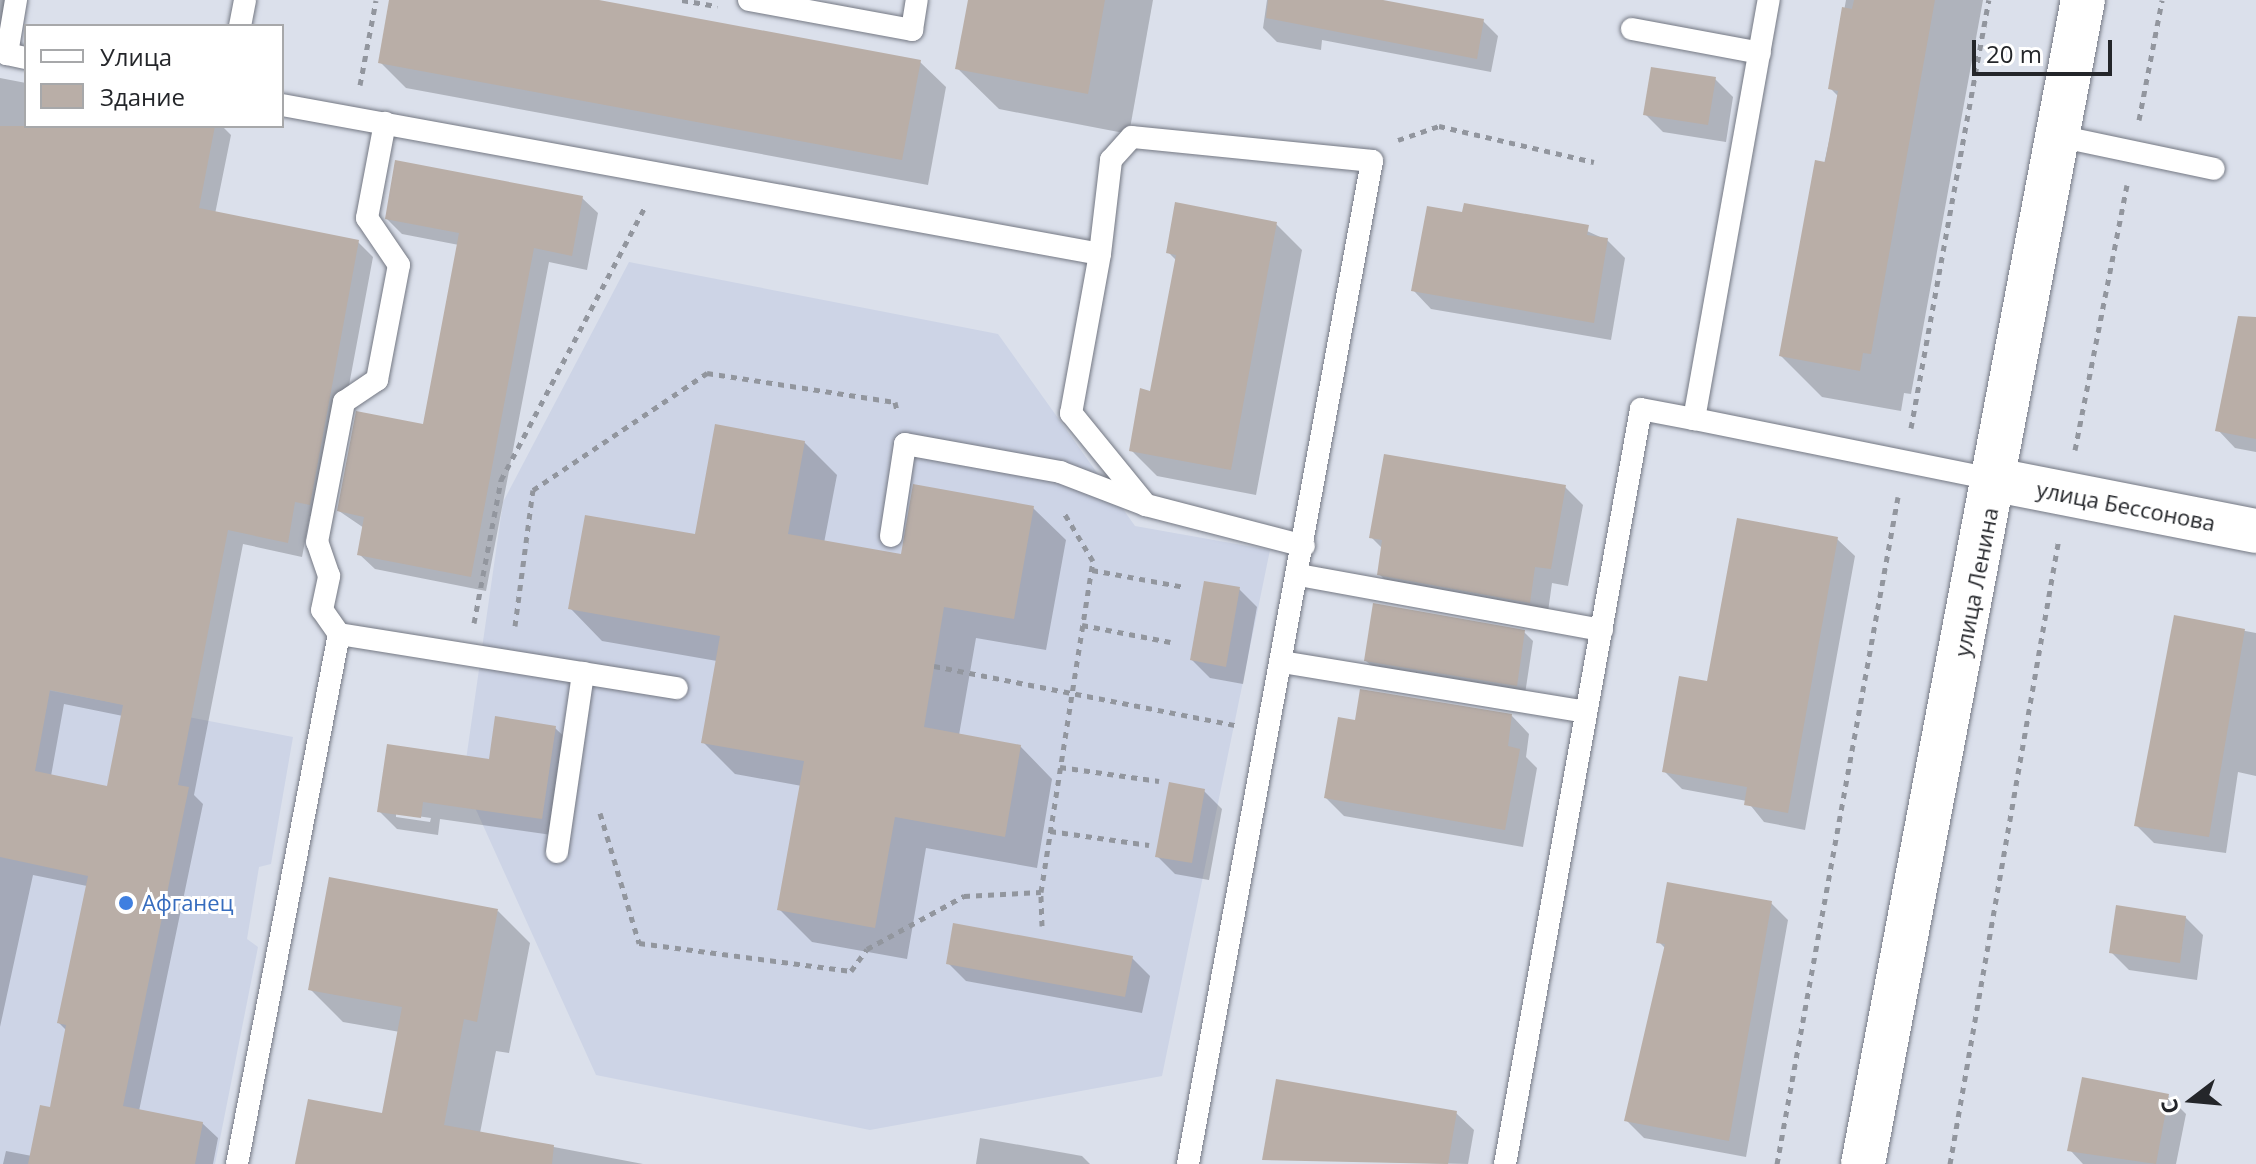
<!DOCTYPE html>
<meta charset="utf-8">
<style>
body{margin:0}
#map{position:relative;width:2256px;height:1164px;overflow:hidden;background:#dbe0eb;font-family:"Open Sans",sans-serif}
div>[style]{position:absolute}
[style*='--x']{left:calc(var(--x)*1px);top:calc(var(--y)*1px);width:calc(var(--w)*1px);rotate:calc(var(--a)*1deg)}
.built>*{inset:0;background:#cdd4e6}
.shadow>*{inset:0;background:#0003}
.building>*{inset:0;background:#b9aea7}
.path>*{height:5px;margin-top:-2.5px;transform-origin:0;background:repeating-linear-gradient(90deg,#92969e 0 6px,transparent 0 12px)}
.roads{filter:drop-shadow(0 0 2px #747883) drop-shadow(0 0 2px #747883)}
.service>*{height:22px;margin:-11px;padding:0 11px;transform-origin:11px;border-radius:11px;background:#fff}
.minor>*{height:44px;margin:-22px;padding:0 22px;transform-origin:22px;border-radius:22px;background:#fff}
.secondary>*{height:44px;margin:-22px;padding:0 22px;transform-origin:22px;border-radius:22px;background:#fff}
.dots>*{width:22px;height:22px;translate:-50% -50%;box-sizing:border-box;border:4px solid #fff;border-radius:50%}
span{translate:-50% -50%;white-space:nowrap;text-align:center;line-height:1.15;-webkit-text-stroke:6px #fff;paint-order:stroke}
.street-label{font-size:22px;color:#24262a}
.shop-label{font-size:22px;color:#366cbe}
.left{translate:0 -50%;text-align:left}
.legend{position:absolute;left:24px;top:24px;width:260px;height:104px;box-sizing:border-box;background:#fff;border:2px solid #a7a8aa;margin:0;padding:10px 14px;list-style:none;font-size:24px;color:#24262a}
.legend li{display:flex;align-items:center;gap:16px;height:40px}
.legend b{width:40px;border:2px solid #a7a8aa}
.north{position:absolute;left:2152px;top:1060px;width:80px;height:80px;-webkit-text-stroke:6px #fff;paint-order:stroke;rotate:254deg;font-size:22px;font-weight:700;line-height:32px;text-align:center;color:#24262a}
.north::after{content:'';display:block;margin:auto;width:28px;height:36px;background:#24262a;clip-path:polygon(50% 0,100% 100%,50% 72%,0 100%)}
.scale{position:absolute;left:1972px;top:40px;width:140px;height:36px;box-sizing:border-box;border:4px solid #24262a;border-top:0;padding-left:10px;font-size:24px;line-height:28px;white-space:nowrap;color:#24262a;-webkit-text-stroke:6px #fff;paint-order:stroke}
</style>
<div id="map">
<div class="built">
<div style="clip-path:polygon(629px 262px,998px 334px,1135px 526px,1270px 550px,1162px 1076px,870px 1130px,596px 1075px,463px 781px,503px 502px)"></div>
<div style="clip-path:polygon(0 681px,293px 737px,271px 864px,259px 867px,247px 939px,258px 947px,215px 1164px,0 1164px)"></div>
</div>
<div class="shadow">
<div style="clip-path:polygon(0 0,10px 0,0 58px)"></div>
<div style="clip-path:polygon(391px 0,588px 0,920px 62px,946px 87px,928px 185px,406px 88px,380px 62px)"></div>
<div style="clip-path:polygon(970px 0,1153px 0,1129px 134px,999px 109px,957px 68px)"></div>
<div style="clip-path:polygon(1267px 0,1375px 0,1483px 21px,1498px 36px,1491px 72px,1322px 40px,1321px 50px,1277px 42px,1263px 28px)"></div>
<div style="clip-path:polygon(1846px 0,1983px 0,1911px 394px,1904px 393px,1901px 411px,1822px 397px,1781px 356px,1839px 97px,1830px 88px)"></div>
<div style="clip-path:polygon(evenodd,0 78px,26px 83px,26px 126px,222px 126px,231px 135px,215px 214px,358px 242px,373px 257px,324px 519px,310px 516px,302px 557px,243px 544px,194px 795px,203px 804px,139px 1111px,202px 1123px,218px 1138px,213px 1164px,3px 1164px,6px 1151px,32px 1156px,52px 1110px,67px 1031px,59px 1023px,87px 886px,33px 875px,0 1027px,0 78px,64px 704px,123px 716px,109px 788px,51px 776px,64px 704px)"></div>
<div style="clip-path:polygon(1715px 79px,1733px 97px,1726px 142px,1663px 132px,1645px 114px)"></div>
<div style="clip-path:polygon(582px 198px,598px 213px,587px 270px,549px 262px,486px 591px,375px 569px,359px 554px,364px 528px,339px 511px,425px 426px,459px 245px,402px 234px,387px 219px)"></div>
<div style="clip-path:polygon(1569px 223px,1607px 240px,1625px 258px,1611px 340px,1431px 309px,1414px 291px)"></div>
<div style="clip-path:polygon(1276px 224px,1302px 250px,1256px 495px,1157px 476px,1131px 450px,1152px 393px,1177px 261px,1168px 252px)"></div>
<div style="clip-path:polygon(2256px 345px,2256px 452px,2235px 448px,2218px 430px)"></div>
<div style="clip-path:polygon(804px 442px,837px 475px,824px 543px,903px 557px,1033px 508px,1066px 540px,1046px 650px,976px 638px,959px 735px,1020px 746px,1052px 779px,1037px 868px,926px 848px,907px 959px,812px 942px,779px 909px,802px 786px,735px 774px,703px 742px,717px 661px,602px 641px,570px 608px,697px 537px)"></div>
<div style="clip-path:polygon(1565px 487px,1583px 505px,1568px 586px,1552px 583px,1547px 619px,1397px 592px,1379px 574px,1383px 549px,1371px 537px)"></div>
<div style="clip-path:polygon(1837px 539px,1855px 556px,1805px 830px,1764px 822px,1747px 801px,1682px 789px,1664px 771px,1709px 683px)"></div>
<div style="clip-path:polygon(1239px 589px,1257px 607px,1243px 684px,1210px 678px,1192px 660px)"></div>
<div style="clip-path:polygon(2176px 618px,2256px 633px,2256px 776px,2238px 772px,2226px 853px,2154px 843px,2136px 825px)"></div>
<div style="clip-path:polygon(1524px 632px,1533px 641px,1525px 694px,1375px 669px,1366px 661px)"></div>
<div style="clip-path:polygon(1512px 716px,1529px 734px,1526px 757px,1537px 768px,1523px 847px,1344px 816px,1326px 798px,1357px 722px)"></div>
<div style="clip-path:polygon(evenodd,555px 728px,573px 745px,559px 836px,440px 819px,438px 835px,397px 829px,379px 811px,555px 728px,396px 813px,431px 818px,430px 822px,396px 817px,396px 813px)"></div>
<div style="clip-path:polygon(1204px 791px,1222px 809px,1209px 880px,1175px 874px,1157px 856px)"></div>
<div style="clip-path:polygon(1771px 903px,1788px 920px,1746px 1157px,1644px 1138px,1627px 1121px,1666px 949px,1659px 942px)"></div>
<div style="clip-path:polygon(498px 911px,530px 943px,509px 1053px,496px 1051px,480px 1133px,643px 1164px,298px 1164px,384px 1115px,400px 1032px,343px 1022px,310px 989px)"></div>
<div style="clip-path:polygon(2185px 917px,2203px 935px,2197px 980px,2129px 970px,2112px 953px)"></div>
<div style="clip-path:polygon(1132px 958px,1150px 976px,1142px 1013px,966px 981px,948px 963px)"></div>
<div style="clip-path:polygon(2168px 1096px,2186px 1114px,2176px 1164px,2083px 1164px,2070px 1150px)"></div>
<div style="clip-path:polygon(1456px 1113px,1474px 1130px,1468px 1164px,1264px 1159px)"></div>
<div style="clip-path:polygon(980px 1138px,1082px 1156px,1090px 1164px,976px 1164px)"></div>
</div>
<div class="building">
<div style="clip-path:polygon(389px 0,599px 0,921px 60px,902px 160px,378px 63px)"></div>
<div style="clip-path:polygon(968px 0,1105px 0,1088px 94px,955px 69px)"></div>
<div style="clip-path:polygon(1268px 0,1383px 0,1484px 19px,1477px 59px,1266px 18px)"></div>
<div style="clip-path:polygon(1854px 0,1935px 0,1871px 354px,1863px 353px,1860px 371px,1779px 356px,1815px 160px,1825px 162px,1838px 91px,1828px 89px,1842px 7px,1852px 9px)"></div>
<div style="clip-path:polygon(1651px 67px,1716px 77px,1708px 125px,1643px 115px)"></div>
<div style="clip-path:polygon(evenodd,0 126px,215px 126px,199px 208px,359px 240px,310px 505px,295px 502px,288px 543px,228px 530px,178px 785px,189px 787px,123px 1106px,203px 1122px,195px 1164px,28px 1164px,40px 1105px,50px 1107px,66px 1025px,57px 1023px,88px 876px,0 857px,0 126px,50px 690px,123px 705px,107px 786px,35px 771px,50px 690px)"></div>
<div style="clip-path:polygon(395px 160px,583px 196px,572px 256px,534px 248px,471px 577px,357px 555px,364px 517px,337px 511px,356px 411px,423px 424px,459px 233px,385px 219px)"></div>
<div style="clip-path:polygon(1175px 202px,1277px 222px,1231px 470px,1129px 451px,1140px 388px,1150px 391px,1176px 255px,1166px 253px)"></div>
<div style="clip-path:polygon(1464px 203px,1589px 225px,1587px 235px,1608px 238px,1594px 323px,1411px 291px,1427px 206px,1462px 212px)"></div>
<div style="clip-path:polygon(2238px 316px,2256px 317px,2256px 439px,2215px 431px)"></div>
<div style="clip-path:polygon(715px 424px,805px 441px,788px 534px,901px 554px,913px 484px,1034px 506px,1014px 619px,944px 607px,924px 727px,1021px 745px,1005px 837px,895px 817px,875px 928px,777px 910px,804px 761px,701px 743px,720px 636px,568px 609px,585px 515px,695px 534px)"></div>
<div style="clip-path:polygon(1384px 454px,1566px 485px,1551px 569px,1535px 567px,1530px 603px,1377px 575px,1382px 540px,1369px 538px)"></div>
<div style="clip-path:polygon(1737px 518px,1838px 537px,1788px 813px,1744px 805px,1747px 787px,1662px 772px,1679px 676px,1707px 681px)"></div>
<div style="clip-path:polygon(1204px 581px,1240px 587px,1226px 667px,1190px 660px)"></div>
<div style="clip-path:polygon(1373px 603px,1525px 630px,1517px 686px,1364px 661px)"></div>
<div style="clip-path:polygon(2174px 615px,2245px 629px,2209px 837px,2134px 826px)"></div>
<div style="clip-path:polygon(1360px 689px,1512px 714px,1508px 746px,1520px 749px,1505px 830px,1324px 798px,1338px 717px,1355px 720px)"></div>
<div style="clip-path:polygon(495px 716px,556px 726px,542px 819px,423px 802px,421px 818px,377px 812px,387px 744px,489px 759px)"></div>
<div style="clip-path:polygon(1169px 782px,1205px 789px,1192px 863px,1155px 857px)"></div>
<div style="clip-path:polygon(329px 877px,498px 909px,477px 1022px,464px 1019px,444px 1125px,554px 1145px,552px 1164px,295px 1164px,308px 1099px,382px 1113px,402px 1007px,308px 990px)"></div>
<div style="clip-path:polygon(1667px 882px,1772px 901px,1729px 1141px,1624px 1121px,1665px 944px,1656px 943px)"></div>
<div style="clip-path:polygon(2116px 905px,2186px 916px,2180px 963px,2109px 953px)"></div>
<div style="clip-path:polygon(953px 923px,1133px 956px,1125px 997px,946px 964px)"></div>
<div style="clip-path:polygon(2082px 1077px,2169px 1094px,2156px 1164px,2067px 1151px)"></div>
<div style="clip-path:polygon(1276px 1079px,1457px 1111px,1448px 1164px,1262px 1160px)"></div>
</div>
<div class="path">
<div style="--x:682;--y:0;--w:36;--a:10"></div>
<div style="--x:360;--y:85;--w:86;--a:-79.3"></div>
<div style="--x:2139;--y:120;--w:122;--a:-79.1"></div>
<div style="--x:1398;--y:140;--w:43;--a:-18.9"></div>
<div style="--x:1439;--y:126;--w:159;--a:13.1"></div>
<div style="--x:1911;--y:428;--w:435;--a:-79.7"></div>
<div style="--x:2075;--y:450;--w:270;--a:-78.9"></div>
<div style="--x:1092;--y:570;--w:95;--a:10.4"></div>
<div style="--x:474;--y:623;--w:146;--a:-79.3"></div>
<div style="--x:501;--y:480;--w:309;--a:-62.2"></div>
<div style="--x:1082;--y:625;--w:90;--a:10.9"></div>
<div style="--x:515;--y:626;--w:137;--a:-82.5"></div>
<div style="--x:533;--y:490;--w:210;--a:-33.9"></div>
<div style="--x:707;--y:373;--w:190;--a:8.8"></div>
<div style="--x:895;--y:402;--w:9;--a:77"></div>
<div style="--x:934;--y:666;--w:307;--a:11.1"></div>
<div style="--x:1060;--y:767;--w:100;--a:8"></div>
<div style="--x:600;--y:813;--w:136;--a:73.3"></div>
<div style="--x:639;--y:943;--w:214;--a:7.5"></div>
<div style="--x:851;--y:971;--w:27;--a:-54"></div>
<div style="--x:867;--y:949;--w:111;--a:-28.7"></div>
<div style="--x:964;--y:896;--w:77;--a:-3"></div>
<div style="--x:1050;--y:831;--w:100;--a:8"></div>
<div style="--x:1042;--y:926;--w:34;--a:-92"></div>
<div style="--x:1041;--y:892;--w:335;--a:-81.1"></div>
<div style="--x:1093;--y:561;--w:58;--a:-121"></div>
<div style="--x:1777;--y:1164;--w:678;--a:-79.72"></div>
<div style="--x:1950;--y:1164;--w:635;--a:-80.12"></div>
</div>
<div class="roads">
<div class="service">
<div style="--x:16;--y:0;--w:55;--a:99.5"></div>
<div style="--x:7;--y:54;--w:19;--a:12"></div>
<div style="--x:749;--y:0;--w:166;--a:10.4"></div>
<div style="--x:912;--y:30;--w:30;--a:-81"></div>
<div style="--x:240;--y:26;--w:26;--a:-79"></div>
<div style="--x:1632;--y:29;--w:130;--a:10.6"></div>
<div style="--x:282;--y:105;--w:831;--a:10.32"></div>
<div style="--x:1100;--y:254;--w:95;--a:-83.3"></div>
<div style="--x:1111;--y:160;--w:31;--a:-48"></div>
<div style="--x:1132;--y:137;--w:241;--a:5.7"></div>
<div style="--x:1372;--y:161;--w:1020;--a:100.4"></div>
<div style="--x:2058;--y:136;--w:159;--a:11.9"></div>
<div style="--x:1100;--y:254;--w:162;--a:100.3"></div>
<div style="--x:1071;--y:413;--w:119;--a:50.8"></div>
<div style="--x:1146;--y:505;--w:163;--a:14.5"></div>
<div style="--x:1694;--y:419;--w:308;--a:11.4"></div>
<div style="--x:891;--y:536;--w:93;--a:-81.3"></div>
<div style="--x:905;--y:444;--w:158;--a:10.2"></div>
<div style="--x:1060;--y:472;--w:92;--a:21"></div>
<div style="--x:1299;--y:575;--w:308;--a:10.3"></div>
<div style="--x:339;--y:634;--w:29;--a:-125"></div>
<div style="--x:322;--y:610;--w:35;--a:-78"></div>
<div style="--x:329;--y:576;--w:36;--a:-109"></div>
<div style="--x:317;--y:542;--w:143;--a:-79.1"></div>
<div style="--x:344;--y:402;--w:40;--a:-34"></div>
<div style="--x:377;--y:380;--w:117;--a:-79.2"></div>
<div style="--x:399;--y:265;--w:57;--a:-124.2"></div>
<div style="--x:367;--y:218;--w:97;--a:-79.3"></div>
<div style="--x:1282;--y:662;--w:308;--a:9.3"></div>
<div style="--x:557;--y:852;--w:181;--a:-81.7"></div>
<div style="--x:237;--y:1164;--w:540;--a:-79.11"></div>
<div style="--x:339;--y:634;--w:342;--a:9.1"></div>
<div style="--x:1505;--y:1164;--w:767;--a:-79.79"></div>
<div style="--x:1641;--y:409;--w:54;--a:10.7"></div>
<div style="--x:1694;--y:419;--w:426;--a:-79.9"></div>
</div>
<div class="minor">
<div style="--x:1996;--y:480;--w:265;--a:11.1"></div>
</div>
<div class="secondary">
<div style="--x:1863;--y:1164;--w:1185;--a:-79.3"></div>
</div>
</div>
<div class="dots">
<div style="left:126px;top:903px;background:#3f7fe0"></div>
</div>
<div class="street-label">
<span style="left:2126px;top:506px;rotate:11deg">улица Бессонова</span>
<span style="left:1976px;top:582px;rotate:-79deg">улица Ленина</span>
</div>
<div class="shop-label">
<span class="left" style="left:142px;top:903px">Афганец</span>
</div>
<ul class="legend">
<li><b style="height:10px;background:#fff"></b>Улица</li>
<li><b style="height:22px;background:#b9aea7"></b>Здание</li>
</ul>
<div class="north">С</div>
<div class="scale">20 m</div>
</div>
